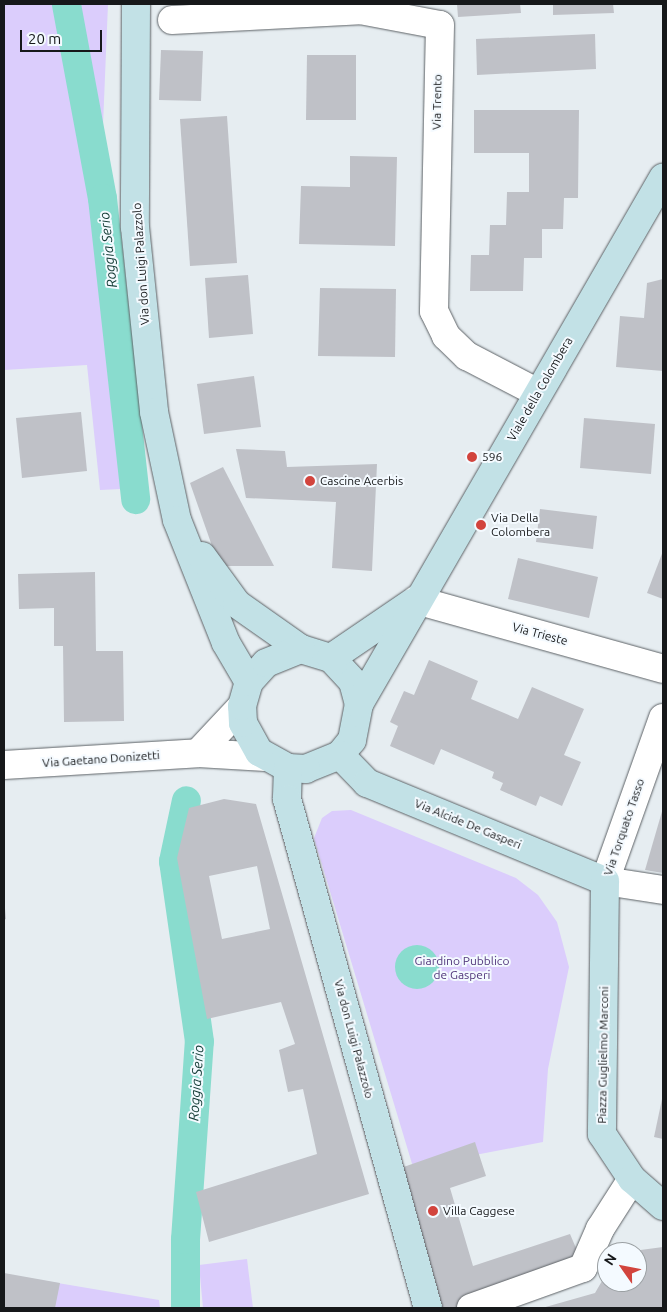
<!DOCTYPE html>
<style>
body{margin:0}
#map{position:relative;width:667px;height:1312px;overflow:hidden;background:#e6edf1;font-family:Ubuntu,sans-serif}
div>[style]{position:absolute}
[style*='--x']{left:calc(var(--x)*1px);top:calc(var(--y)*1px);width:calc(var(--w)*1px);rotate:calc(var(--a)*1deg)}
.green>*{inset:0;background:#dbcdfc}
.water>*{inset:0;background:#89dcce}
.round{border-radius:50%}
.canal>*{height:29px;margin:-14.5px;padding:0 14.5px;transform-origin:14.5px;border-radius:14.5px;background:#89dcce}
.building>*{inset:0;background:#bfc1c7}
.roads{filter:drop-shadow(0 0 1px #5d6266) drop-shadow(0 0 1px #5d6266)}
.street>*{height:28px;margin:-14px;padding:0 14px;transform-origin:14px;border-radius:14px;background:#fff}
.secondary>*{height:28px;margin:-14px;padding:0 14px;transform-origin:14px;border-radius:14px;background:#c2e1e6}
.dots>*{width:14px;height:14px;translate:-50% -50%;box-sizing:border-box;border:2px solid #f4faff;border-radius:50%}
span{translate:-50% -50%;white-space:nowrap;text-align:center;line-height:1.15;-webkit-text-stroke:4px #f4faff;paint-order:stroke}
.street-label{font-size:12px;color:#16181a}
.poi-label{font-size:12px;color:#16181a}
.left{translate:0 -50%;text-align:left}
.park-label{font-size:12px;color:#51367b}
.water-label{font-size:14px;color:#133b35;font-style:italic}
.frame{position:absolute;inset:0;border:5px solid #16181a;pointer-events:none}
.north{position:absolute;left:597px;top:1242px;width:50px;height:50px;box-sizing:border-box;background:#f4faff;border:1px solid #9ba0a3;border-radius:50%;rotate:303deg;font-size:14px;font-weight:700;line-height:20px;text-align:center;color:#16181a}
.north::after{content:'';display:block;margin:auto;width:18px;height:22px;background:#d2443d;clip-path:polygon(50% 0,100% 100%,50% 72%,0 100%)}
.scale{position:absolute;left:20px;top:30px;width:82px;height:22px;box-sizing:border-box;border:2px solid #16181a;border-top:0;padding-left:6px;font-size:15px;line-height:18px;white-space:nowrap;color:#16181a;-webkit-text-stroke:4px #f4faff;paint-order:stroke}
</style>
<div id="map">
<div class="green">
<div style="clip-path:polygon(4px 4px,108px 4px,103px 125px,142px 488px,100px 490px,87px 365px,4px 370px)"></div>
<div style="clip-path:polygon(351px 810px,516px 878px,538px 895px,557px 922px,569px 967px,548px 1069px,543px 1142px,413px 1167px,314px 838px,322px 818px,332px 811px)"></div>
<div style="clip-path:polygon(247px 1259px,253px 1308px,203px 1308px,199px 1265px)"></div>
<div style="clip-path:polygon(4px 1274px,159px 1300px,160px 1308px,4px 1308px)"></div>
</div>
<div class="water">
<div class="round" style="left:395px;top:945px;width:44px;height:44px"></div>
</div>
<div class="canal">
<div style="--x:66;--y:4;--w:197;--a:79.5"></div>
<div style="--x:102;--y:198;--w:303;--a:83.7"></div>
<div style="--x:185;--y:1308;--w:69;--a:-90"></div>
<div style="--x:185;--y:1239;--w:198;--a:-86"></div>
<div style="--x:199;--y:1041;--w:182;--a:-98.2"></div>
<div style="--x:173;--y:861;--w:62;--a:-78"></div>
</div>
<div class="building">
<div style="clip-path:polygon(457px 4px,520px 4px,521px 13px,458px 17px)"></div>
<div style="clip-path:polygon(553px 4px,613px 4px,614px 13px,553px 15px)"></div>
<div style="clip-path:polygon(595px 34px,596px 69px,477px 75px,476px 39px)"></div>
<div style="clip-path:polygon(161px 50px,203px 51px,201px 101px,159px 100px)"></div>
<div style="clip-path:polygon(307px 55px,356px 55px,356px 120px,306px 120px)"></div>
<div style="clip-path:polygon(474px 110px,579px 110px,578px 198px,564px 198px,563px 229px,542px 229px,542px 258px,524px 258px,523px 291px,470px 291px,471px 255px,489px 255px,490px 225px,506px 225px,507px 192px,529px 192px,529px 153px,474px 153px)"></div>
<div style="clip-path:polygon(227px 116px,237px 263px,190px 266px,180px 119px)"></div>
<div style="clip-path:polygon(350px 156px,397px 157px,395px 246px,299px 244px,301px 186px,350px 187px)"></div>
<div style="clip-path:polygon(248px 275px,253px 334px,209px 338px,205px 278px)"></div>
<div style="clip-path:polygon(663px 279px,663px 371px,616px 367px,620px 316px,644px 318px,647px 283px)"></div>
<div style="clip-path:polygon(320px 288px,396px 289px,395px 357px,318px 356px)"></div>
<div style="clip-path:polygon(254px 376px,261px 427px,204px 434px,197px 384px)"></div>
<div style="clip-path:polygon(81px 412px,87px 471px,22px 478px,16px 418px)"></div>
<div style="clip-path:polygon(584px 418px,655px 424px,651px 474px,580px 468px)"></div>
<div style="clip-path:polygon(236px 449px,285px 451px,287px 467px,377px 464px,372px 571px,332px 568px,336px 502px,246px 498px)"></div>
<div style="clip-path:polygon(223px 467px,274px 566px,219px 566px,190px 483px)"></div>
<div style="clip-path:polygon(540px 509px,597px 516px,593px 549px,536px 542px)"></div>
<div style="clip-path:polygon(663px 551px,663px 599px,647px 593px)"></div>
<div style="clip-path:polygon(518px 558px,598px 577px,589px 618px,508px 599px)"></div>
<div style="clip-path:polygon(95px 572px,96px 651px,123px 651px,124px 721px,64px 722px,63px 646px,54px 646px,54px 608px,19px 609px,18px 574px)"></div>
<div style="clip-path:polygon(429px 660px,478px 681px,471px 699px,518px 719px,532px 687px,584px 709px,564px 755px,581px 762px,562px 806px,540px 796px,536px 806px,500px 790px,503px 783px,492px 778px,494px 772px,441px 749px,434px 765px,390px 746px,398px 726px,390px 722px,404px 691px,414px 695px)"></div>
<div style="clip-path:polygon(evenodd,224px 799px,256px 804px,369px 1194px,209px 1242px,196px 1192px,317px 1154px,303px 1089px,288px 1092px,279px 1050px,295px 1044px,281px 1002px,207px 1019px,177px 858px,189px 808px,224px 799px,257px 866px,270px 929px,222px 939px,209px 876px,257px 866px)"></div>
<div style="clip-path:polygon(663px 808px,663px 873px,645px 870px)"></div>
<div style="clip-path:polygon(4px 898px,6px 919px,4px 920px)"></div>
<div style="clip-path:polygon(662px 1099px,663px 1099px,663px 1139px,654px 1137px)"></div>
<div style="clip-path:polygon(475px 1142px,486px 1176px,450px 1188px,473px 1266px,570px 1234px,579px 1255px,462px 1308px,442px 1308px,395px 1170px)"></div>
<div style="clip-path:polygon(663px 1247px,663px 1308px,542px 1308px,595px 1293px,602px 1281px,595px 1255px,607px 1254px,607px 1282px,637px 1282px,637px 1252px,633px 1251px)"></div>
<div style="clip-path:polygon(4px 1273px,60px 1283px,55px 1308px,4px 1308px)"></div>
</div>
<div class="roads">
<div class="street">
<div style="--x:172;--y:20;--w:188;--a:-3"></div>
<div style="--x:360;--y:10;--w:81;--a:10.6"></div>
<div style="--x:440;--y:25;--w:286;--a:91.2"></div>
<div style="--x:434;--y:311;--w:28;--a:64"></div>
<div style="--x:446;--y:336;--w:29;--a:44"></div>
<div style="--x:467;--y:356;--w:80;--a:27.5"></div>
<div style="--x:416;--y:600;--w:256;--a:15.6"></div>
<div style="--x:663;--y:718;--w:173;--a:109.6"></div>
<div style="--x:605;--y:881;--w:59;--a:8.8"></div>
<div style="--x:198;--y:753;--w:64;--a:-46.9"></div>
<div style="--x:4;--y:765;--w:194;--a:-3.5"></div>
<div style="--x:198;--y:753;--w:68;--a:3.4"></div>
<div style="--x:471;--y:1308;--w:119;--a:-19.7"></div>
<div style="--x:583;--y:1268;--w:43;--a:-66.4"></div>
<div style="--x:600;--y:1229;--w:59;--a:-57.4"></div>
</div>
<div class="secondary">
<div style="--x:136;--y:4;--w:223;--a:90.3"></div>
<div style="--x:135;--y:227;--w:186;--a:84.1"></div>
<div style="--x:154;--y:412;--w:110;--a:78"></div>
<div style="--x:177;--y:520;--w:132;--a:68.3"></div>
<div style="--x:226;--y:643;--w:45;--a:59.5"></div>
<div style="--x:202;--y:556;--w:59;--a:53.9"></div>
<div style="--x:237;--y:604;--w:78;--a:35.1"></div>
<div style="--x:301;--y:649;--w:31;--a:17"></div>
<div style="--x:331;--y:658;--w:33;--a:47"></div>
<div style="--x:353;--y:682;--w:23;--a:75"></div>
<div style="--x:359;--y:704;--w:37;--a:101"></div>
<div style="--x:352;--y:740;--w:19;--a:129"></div>
<div style="--x:340;--y:755;--w:37;--a:158"></div>
<div style="--x:306;--y:769;--w:18;--a:-177"></div>
<div style="--x:288;--y:768;--w:33;--a:-151"></div>
<div style="--x:259;--y:752;--w:33;--a:-119"></div>
<div style="--x:243;--y:723;--w:17;--a:-93"></div>
<div style="--x:242;--y:706;--w:25;--a:-74"></div>
<div style="--x:249;--y:682;--w:25;--a:-48"></div>
<div style="--x:266;--y:663;--w:38;--a:-22"></div>
<div style="--x:331;--y:658;--w:98;--a:-34.2"></div>
<div style="--x:359;--y:704;--w:608;--a:-59.97"></div>
<div style="--x:340;--y:755;--w:39;--a:46"></div>
<div style="--x:367;--y:783;--w:257;--a:22.4"></div>
<div style="--x:605;--y:881;--w:253;--a:90.7"></div>
<div style="--x:602;--y:1134;--w:54;--a:56.3"></div>
<div style="--x:632;--y:1179;--w:41;--a:41.1"></div>
<div style="--x:288;--y:768;--w:31;--a:92"></div>
<div style="--x:287;--y:799;--w:528;--a:74.52"></div>
</div>
</div>
<div class="dots">
<div style="left:472px;top:457px;background:#d2443d"></div>
<div style="left:310px;top:481px;background:#d2443d"></div>
<div style="left:481px;top:525px;background:#d2443d"></div>
<div style="left:433px;top:1211px;background:#d2443d"></div>
</div>
<div class="street-label">
<span style="left:437px;top:102px;rotate:-89deg">Via Trento</span>
<span style="left:141px;top:264px;rotate:-94deg">Via don Luigi Palazzolo</span>
<span style="left:540px;top:389px;rotate:-60deg">Viale della Colombera</span>
<span style="left:540px;top:634px;rotate:15deg">Via Trieste</span>
<span style="left:101px;top:759px;rotate:-4deg">Via Gaetano Donizetti</span>
<span style="left:468px;top:824px;rotate:22deg">Via Alcide De Gasperi</span>
<span style="left:624px;top:827px;rotate:-71deg">Via Torquato Tasso</span>
<span style="left:354px;top:1039px;rotate:75deg">Via don Luigi Palazzolo</span>
<span style="left:603px;top:1055px;rotate:-89deg">Piazza Guglielmo Marconi</span>
</div>
<div class="poi-label">
<span class="left" style="left:482px;top:457px">596</span>
<span class="left" style="left:320px;top:481px">Cascine Acerbis</span>
<span class="left" style="left:491px;top:525px">Via Della<br>Colombera</span>
<span class="left" style="left:443px;top:1211px">Villa Caggese</span>
</div>
<div class="park-label">
<span style="left:462px;top:968px">Giardino Pubblico<br>de Gasperi</span>
</div>
<div class="water-label">
<span style="left:108px;top:250px;rotate:-96deg">Roggia Serio</span>
<span style="left:196px;top:1083px;rotate:-86deg">Roggia Serio</span>
</div>
<div class="frame"></div>
<div class="north">N</div>
<div class="scale">20 m</div>
</div>
